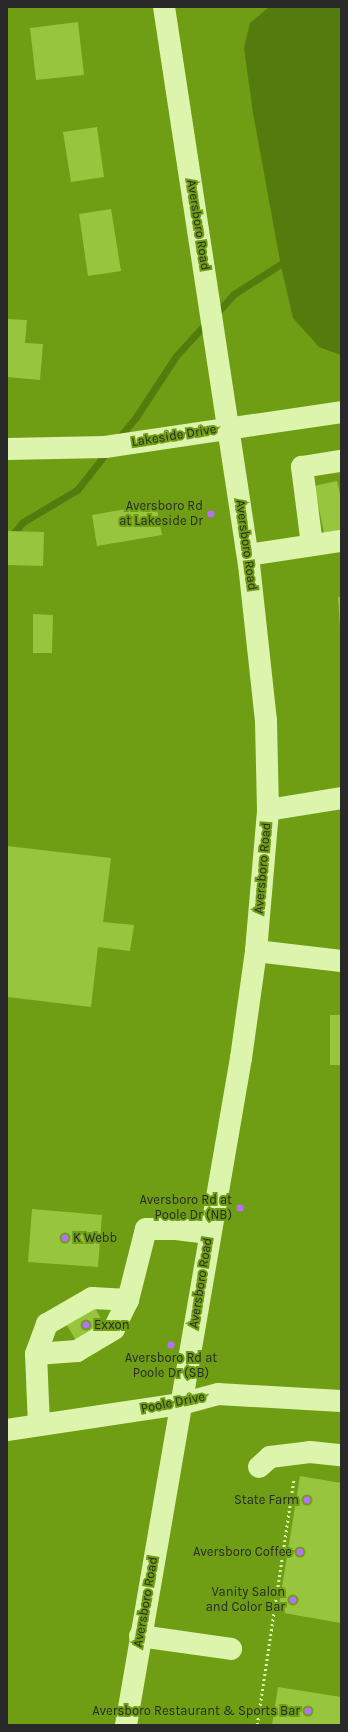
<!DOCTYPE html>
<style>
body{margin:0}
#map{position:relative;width:348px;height:1732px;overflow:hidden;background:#6f9e14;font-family:Karla,sans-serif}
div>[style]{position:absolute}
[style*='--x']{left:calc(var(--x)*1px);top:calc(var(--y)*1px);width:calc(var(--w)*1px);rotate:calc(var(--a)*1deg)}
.water>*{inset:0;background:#547b0d}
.stream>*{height:7px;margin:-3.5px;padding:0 3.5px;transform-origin:3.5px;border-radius:3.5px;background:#547b0d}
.building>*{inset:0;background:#97c53d}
.path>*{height:2.5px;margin-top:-1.25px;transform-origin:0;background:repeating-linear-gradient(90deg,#dcf4ac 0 2px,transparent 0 5px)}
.minor>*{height:22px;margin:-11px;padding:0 11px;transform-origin:11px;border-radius:11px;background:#dcf4ac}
.dots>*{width:11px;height:11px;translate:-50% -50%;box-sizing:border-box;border:2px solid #6f9e14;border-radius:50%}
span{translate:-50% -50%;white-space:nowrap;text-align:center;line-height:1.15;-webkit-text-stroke:4px #6f9e14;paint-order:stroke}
.street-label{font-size:13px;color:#292929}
.poi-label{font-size:13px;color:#292929}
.right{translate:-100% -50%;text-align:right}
.left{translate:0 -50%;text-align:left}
.frame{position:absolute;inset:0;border:8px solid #292929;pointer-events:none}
</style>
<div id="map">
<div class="water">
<div style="clip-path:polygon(269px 7px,341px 7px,341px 355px,319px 347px,293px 318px,281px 266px,253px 113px,244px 48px,250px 23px)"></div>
</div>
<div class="stream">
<div style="--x:215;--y:315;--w:28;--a:-48"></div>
<div style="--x:234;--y:294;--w:63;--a:-32.7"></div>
<div style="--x:116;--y:441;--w:31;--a:-50"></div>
<div style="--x:136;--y:417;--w:73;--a:-56.7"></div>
<div style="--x:176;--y:356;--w:46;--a:-47.6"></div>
<div style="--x:7;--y:541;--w:25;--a:-50"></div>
<div style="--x:23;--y:522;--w:63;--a:-30.7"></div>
<div style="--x:77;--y:490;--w:48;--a:-51.7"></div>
</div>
<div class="building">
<div style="clip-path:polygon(78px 22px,84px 75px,36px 80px,30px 28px)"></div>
<div style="clip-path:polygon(97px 127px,104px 177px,71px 182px,63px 132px)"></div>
<div style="clip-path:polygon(111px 209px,121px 271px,88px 276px,79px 214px)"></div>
<div style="clip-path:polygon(7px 319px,27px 320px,25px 343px,43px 344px,40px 380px,7px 377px)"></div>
<div style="clip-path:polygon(337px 481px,341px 498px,341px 534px,325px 537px,314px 486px)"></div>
<div style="clip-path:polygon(156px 504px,162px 535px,97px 546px,92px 515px)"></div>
<div style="clip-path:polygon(7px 531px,44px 532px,43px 566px,7px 565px)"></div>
<div style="clip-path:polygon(338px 597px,341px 597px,341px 627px,340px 627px)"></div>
<div style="clip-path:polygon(33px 614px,53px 615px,52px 653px,33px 653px)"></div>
<div style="clip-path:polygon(7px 846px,111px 858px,103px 922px,134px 925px,130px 951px,98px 947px,91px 1007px,7px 997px)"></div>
<div style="clip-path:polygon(330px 1015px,341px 1015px,341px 1065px,330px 1065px)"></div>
<div style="clip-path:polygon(32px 1209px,102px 1215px,98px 1267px,28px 1262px)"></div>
<div style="clip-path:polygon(94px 1306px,106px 1328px,78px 1344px,65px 1322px)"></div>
<div style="clip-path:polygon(300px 1476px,341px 1483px,341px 1623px,278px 1612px)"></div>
<div style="clip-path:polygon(278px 1687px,341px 1697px,341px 1725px,272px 1725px)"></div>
</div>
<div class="path">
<div style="--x:257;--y:1725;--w:250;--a:-81.5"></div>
</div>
<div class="minor">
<div style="--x:7;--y:449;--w:98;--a:-1.2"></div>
<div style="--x:105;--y:447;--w:239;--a:-8.4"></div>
<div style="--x:312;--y:545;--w:79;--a:-97.3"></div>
<div style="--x:302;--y:467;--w:39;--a:-9"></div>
<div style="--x:248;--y:555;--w:94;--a:-8.6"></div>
<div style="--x:268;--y:810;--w:74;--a:-9.3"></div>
<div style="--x:256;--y:951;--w:86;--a:6.7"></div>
<div style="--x:128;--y:1300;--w:32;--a:116"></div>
<div style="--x:114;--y:1329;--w:43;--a:149.3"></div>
<div style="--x:77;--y:1351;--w:41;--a:175.8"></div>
<div style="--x:36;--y:1354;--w:32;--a:-70"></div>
<div style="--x:47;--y:1324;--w:52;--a:-30"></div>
<div style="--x:92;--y:1298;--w:36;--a:3"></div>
<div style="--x:128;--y:1300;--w:73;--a:-75.8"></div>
<div style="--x:146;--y:1229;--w:30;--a:0"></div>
<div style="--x:176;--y:1229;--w:33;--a:7"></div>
<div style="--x:36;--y:1354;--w:71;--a:87.6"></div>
<div style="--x:7;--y:1430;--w:176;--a:-8.5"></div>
<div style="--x:181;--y:1404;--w:38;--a:-15"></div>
<div style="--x:218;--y:1394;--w:123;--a:3.3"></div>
<div style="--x:259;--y:1467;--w:15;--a:-42"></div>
<div style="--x:270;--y:1457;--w:40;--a:-7.1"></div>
<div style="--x:310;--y:1452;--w:31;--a:6"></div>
<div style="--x:140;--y:1636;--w:92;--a:8.1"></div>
<div style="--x:126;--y:1725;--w:677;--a:-80.22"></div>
<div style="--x:241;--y:1058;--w:108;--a:-82"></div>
<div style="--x:256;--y:951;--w:142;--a:-85.1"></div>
<div style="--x:268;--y:810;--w:89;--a:-91.3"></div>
<div style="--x:266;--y:721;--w:157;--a:-96.2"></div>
<div style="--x:249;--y:565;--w:564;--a:-98.66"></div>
</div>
<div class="dots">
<div style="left:211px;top:514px;background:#b66fff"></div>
<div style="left:240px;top:1208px;background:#b66fff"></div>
<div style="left:65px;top:1238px;background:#b66fff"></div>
<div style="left:86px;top:1325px;background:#b66fff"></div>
<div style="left:171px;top:1345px;background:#b66fff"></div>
<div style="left:307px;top:1500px;background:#b66fff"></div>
<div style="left:300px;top:1552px;background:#b66fff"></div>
<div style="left:293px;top:1600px;background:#b66fff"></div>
<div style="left:308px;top:1711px;background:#b66fff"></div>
</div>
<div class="street-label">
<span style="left:198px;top:225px;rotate:81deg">Aversboro Road</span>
<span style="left:174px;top:436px;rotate:-9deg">Lakeside Drive</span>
<span style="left:246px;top:545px;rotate:82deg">Aversboro Road</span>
<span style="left:263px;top:868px;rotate:-85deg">Aversboro Road</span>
<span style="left:201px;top:1283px;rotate:-81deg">Aversboro Road</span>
<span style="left:173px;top:1403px;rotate:-11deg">Poole Drive</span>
<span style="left:146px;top:1602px;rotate:-80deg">Aversboro Road</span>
</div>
<div class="poi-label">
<span class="right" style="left:203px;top:514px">Aversboro Rd<br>at Lakeside Dr</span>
<span class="right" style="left:232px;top:1208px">Aversboro Rd at<br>Poole Dr (NB)</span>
<span class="left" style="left:73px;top:1238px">K Webb</span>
<span class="left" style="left:94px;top:1325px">Exxon</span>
<span style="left:171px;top:1366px">Aversboro Rd at<br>Poole Dr (SB)</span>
<span class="right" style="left:299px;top:1500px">State Farm</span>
<span class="right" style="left:292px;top:1552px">Aversboro Coffee</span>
<span class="right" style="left:285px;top:1600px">Vanity Salon<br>and Color Bar</span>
<span class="right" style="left:300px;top:1711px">Aversboro Restaurant &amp; Sports Bar</span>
</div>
<div class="frame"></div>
</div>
